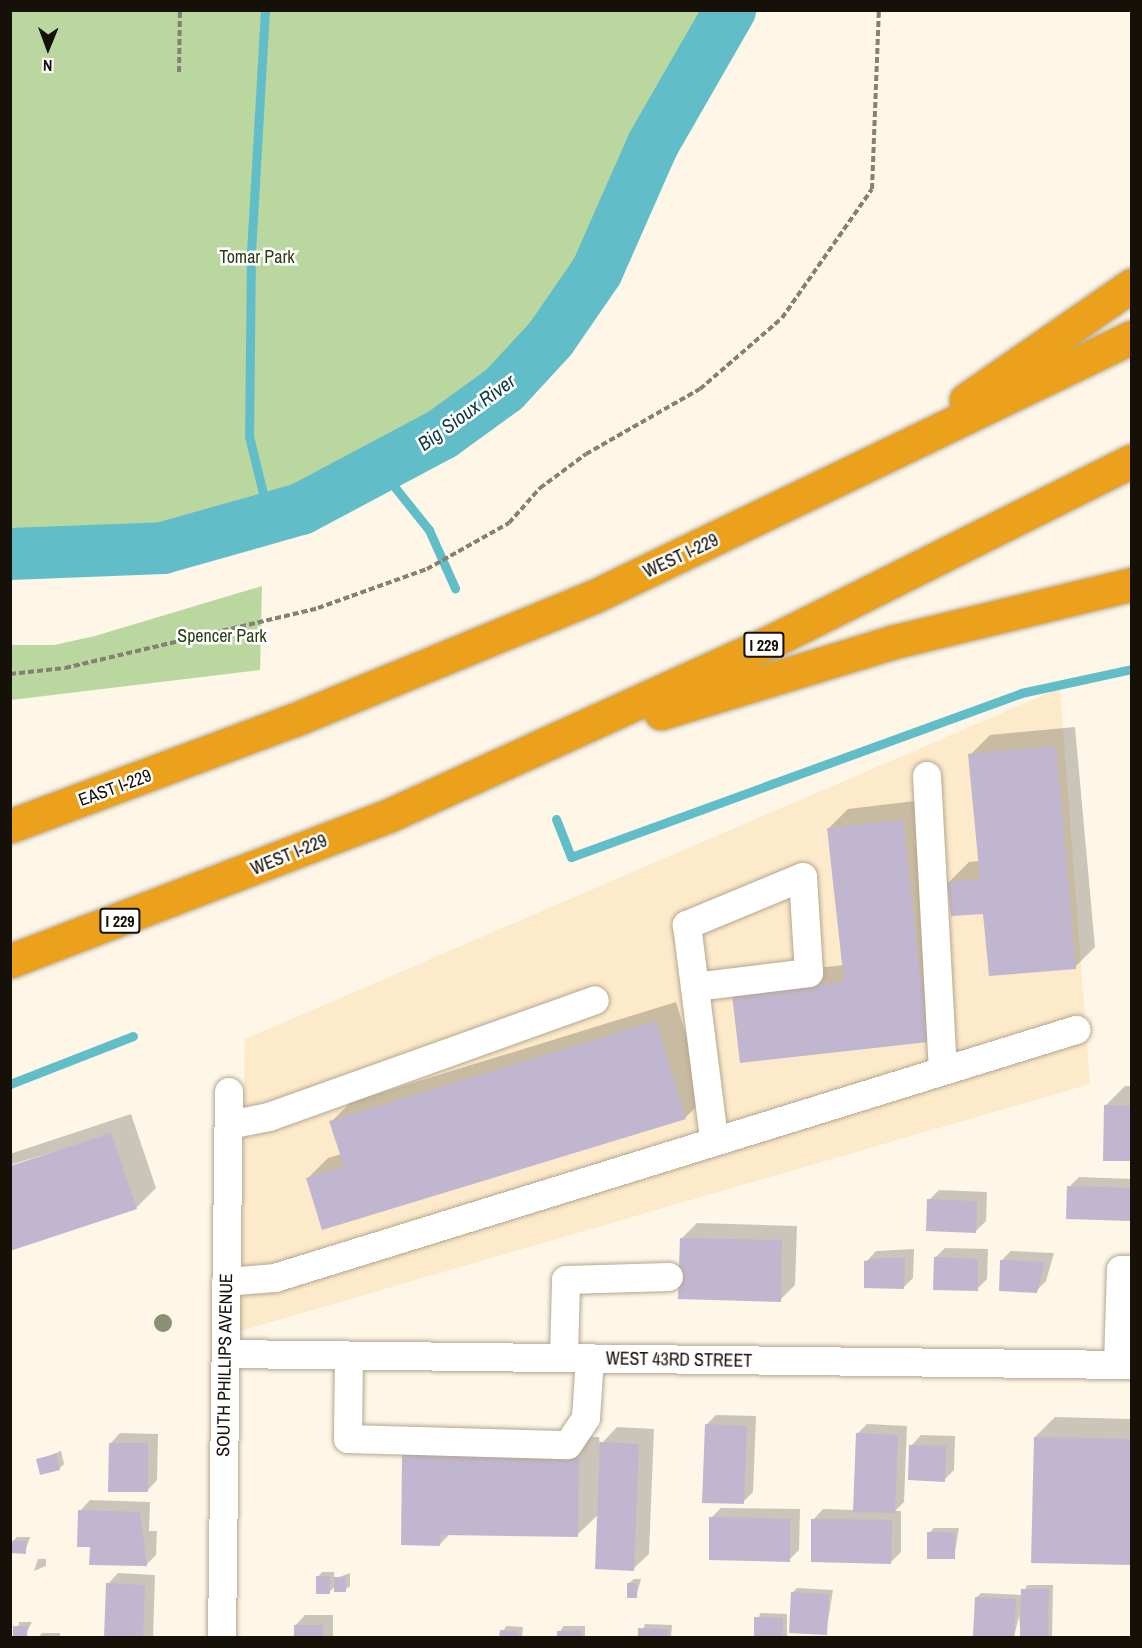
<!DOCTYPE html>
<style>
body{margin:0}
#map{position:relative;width:1142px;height:1648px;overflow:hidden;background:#fef6e7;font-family:"Archivo Narrow",sans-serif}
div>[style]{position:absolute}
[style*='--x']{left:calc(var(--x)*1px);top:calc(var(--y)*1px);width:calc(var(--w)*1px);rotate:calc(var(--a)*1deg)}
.built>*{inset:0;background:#fceaca}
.green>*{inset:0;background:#bbd7a0}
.shadow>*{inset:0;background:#0003}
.stream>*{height:9px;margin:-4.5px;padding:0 4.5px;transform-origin:4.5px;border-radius:4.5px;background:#61bec9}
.river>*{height:52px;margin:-26px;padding:0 26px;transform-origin:26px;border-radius:26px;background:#61bec9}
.building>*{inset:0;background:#c1b6cf}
.path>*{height:4px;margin-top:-2px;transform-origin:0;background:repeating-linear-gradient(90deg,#867f74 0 6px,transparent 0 9px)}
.roads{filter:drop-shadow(0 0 2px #b4a78f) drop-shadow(0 0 2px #b4a78f)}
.minor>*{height:28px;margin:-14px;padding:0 14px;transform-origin:14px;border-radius:14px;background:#fff}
.highway>*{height:33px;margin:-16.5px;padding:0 16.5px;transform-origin:16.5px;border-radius:16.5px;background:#eba11c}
.trees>*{width:18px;height:18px;margin:-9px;border-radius:50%;background:#8a9173}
span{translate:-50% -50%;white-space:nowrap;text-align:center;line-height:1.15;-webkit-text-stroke:5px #fff;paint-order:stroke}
.shield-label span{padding:2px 4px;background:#fff;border:2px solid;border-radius:4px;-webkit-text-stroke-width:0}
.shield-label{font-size:16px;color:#151008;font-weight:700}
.park-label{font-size:18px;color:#2b3f14}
.street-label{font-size:18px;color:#151008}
.water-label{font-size:20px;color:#0d3b3f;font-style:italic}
.frame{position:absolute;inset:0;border:12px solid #151008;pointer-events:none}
.north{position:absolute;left:18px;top:18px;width:60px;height:60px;-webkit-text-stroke:4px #fff;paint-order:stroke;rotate:181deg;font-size:16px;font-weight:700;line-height:24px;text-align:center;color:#151008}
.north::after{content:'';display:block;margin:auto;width:21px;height:27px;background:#151008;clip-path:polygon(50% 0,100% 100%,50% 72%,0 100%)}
</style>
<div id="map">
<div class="built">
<div style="clip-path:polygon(1060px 688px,1090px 1084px,240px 1331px,245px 1039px)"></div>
</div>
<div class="green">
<div style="clip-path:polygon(10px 11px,11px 10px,730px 11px,551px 338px,442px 434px,349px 488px,237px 527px,11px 553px)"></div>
<div style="clip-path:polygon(262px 586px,260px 670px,11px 700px,11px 645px,54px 645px,95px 636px)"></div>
</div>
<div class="shadow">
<div style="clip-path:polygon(1075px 727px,1095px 947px,1075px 967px,984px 912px,949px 882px,969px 862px,979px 861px,970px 755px,990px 735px)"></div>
<div style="clip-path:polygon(923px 800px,928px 1040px,754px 975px,844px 965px,828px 829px,848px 809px)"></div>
<div style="clip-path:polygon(676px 1002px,705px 1098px,685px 1118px,308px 1178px,328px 1158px,341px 1154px,331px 1122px,351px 1102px)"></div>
<div style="clip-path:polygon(1125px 1086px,1132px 1086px,1132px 1160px,1105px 1106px)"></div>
<div style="clip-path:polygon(131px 1114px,156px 1188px,136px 1208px,10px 1168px,119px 1132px,10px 1165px,10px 1154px)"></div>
<div style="clip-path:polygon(1079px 1177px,1132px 1179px,1132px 1220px,1069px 1187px)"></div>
<div style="clip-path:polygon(939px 1190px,987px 1192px,986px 1221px,976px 1231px,929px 1200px)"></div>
<div style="clip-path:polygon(697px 1223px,797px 1226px,795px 1285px,780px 1300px,682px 1238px)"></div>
<div style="clip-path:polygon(945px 1248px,988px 1249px,987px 1279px,977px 1289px,935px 1258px)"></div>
<div style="clip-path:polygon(914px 1249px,913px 1278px,903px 1288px,866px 1262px,876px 1251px)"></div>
<div style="clip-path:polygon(1011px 1251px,1054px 1253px,1046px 1281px,1036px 1291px,1001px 1261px)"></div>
<div style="clip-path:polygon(716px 1415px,756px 1416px,753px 1492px,743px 1502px,706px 1425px)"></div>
<div style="clip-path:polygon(1055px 1417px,1132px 1419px,1132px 1563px,1035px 1437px)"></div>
<div style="clip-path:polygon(867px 1424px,907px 1426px,904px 1502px,895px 1511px,901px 1511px,901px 1552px,891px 1562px,813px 1520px,823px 1509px,855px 1510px,857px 1434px)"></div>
<div style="clip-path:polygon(617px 1427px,654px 1429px,649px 1554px,633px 1569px,599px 1514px,577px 1535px,450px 1534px,440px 1544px,424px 1435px,599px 1437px,601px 1452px,602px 1443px)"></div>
<div style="clip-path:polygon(120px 1433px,158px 1434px,157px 1480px,147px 1491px,110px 1444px)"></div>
<div style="clip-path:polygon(921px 1435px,955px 1436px,954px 1470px,944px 1480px,911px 1446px)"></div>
<div style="clip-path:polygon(61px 1451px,64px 1464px,59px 1469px,38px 1460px)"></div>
<div style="clip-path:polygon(90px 1500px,150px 1502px,149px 1531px,157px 1531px,156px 1555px,146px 1565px,91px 1546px,80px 1511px)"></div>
<div style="clip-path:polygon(721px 1508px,800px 1509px,799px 1550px,789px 1560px,711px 1518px)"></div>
<div style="clip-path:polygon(934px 1528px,959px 1528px,954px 1558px,929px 1533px)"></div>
<div style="clip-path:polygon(17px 1537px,30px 1537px,25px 1552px,12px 1542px)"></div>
<div style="clip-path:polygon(38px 1559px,46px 1559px,46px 1566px,34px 1571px)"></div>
<div style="clip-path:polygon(322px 1572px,334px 1572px,334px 1579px,350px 1573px,350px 1586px,345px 1590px,336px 1586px,329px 1592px,318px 1577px)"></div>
<div style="clip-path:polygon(118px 1573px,155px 1575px,153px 1638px,106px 1638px,108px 1584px)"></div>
<div style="clip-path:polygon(634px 1579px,641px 1579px,636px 1597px,629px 1583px)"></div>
<div style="clip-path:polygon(1027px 1585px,1053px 1585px,1052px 1638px,1021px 1638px,1019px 1616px,1014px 1637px,976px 1598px,981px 1593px,1022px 1595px)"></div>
<div style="clip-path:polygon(797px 1588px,833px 1590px,826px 1633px,792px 1593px)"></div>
<div style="clip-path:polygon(760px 1613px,787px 1614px,787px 1638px,755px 1638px)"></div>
<div style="clip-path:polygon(305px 1615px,333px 1615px,333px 1638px,295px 1638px,295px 1626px)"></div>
<div style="clip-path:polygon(19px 1622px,32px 1622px,24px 1637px,33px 1638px,17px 1638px)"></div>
<div style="clip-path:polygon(645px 1624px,672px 1625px,671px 1638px,640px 1638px)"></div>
<div style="clip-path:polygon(506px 1626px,523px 1627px,522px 1638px,500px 1638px)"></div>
<div style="clip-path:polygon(563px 1626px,585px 1626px,585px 1638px,558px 1638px)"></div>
<div style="clip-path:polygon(42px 1633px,60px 1633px,60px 1638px,37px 1638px)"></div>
</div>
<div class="stream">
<div style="--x:265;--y:10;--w:242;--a:93.3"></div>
<div style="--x:251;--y:252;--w:184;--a:90.6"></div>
<div style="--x:249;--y:436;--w:84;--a:76.3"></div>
<div style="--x:381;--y:470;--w:77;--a:51.3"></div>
<div style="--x:429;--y:530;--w:64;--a:65.9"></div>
<div style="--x:556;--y:819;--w:41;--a:68.5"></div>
<div style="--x:571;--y:857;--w:479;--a:-20"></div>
<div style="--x:1021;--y:693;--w:114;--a:-12.2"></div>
<div style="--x:10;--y:1084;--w:132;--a:-21.3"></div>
</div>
<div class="river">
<div style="--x:10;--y:554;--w:153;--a:-2.2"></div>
<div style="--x:163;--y:548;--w:143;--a:-15.8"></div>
<div style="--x:301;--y:509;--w:160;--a:-28"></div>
<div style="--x:442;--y:434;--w:77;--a:-36"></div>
<div style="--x:504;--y:389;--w:69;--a:-47.3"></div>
<div style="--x:551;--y:338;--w:81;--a:-55.5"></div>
<div style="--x:597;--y:271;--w:139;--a:-66.2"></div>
<div style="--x:653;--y:144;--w:155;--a:-60.1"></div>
</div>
<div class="building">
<div style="clip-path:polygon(1056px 746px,1076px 969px,989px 976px,983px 914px,951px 916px,947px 882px,980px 879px,968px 754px)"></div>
<div style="clip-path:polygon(903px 820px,928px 1042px,740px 1063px,732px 995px,844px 982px,827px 828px)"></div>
<div style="clip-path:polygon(656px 1021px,686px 1119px,322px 1230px,306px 1178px,344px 1166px,329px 1121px)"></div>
<div style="clip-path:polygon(1104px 1105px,1132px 1106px,1132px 1161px,1103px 1161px)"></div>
<div style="clip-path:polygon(111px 1133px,137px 1209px,10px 1251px,10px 1166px)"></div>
<div style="clip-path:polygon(1067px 1186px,1132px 1188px,1132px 1221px,1066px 1219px)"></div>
<div style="clip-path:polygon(927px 1199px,977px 1201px,976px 1233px,926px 1231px)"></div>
<div style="clip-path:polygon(680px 1238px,782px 1240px,781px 1302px,678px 1299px)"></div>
<div style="clip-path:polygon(934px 1257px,978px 1259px,978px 1291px,933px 1290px)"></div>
<div style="clip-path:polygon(883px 1258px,905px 1258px,904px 1289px,864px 1288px,864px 1261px)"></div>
<div style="clip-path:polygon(1000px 1260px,1045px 1262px,1037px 1293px,999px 1291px)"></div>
<div style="clip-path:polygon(705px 1424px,747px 1426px,744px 1504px,702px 1503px)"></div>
<div style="clip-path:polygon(856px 1433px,898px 1435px,895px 1513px,853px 1512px)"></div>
<div style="clip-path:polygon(1034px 1437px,1132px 1439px,1132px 1565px,1031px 1563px)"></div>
<div style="clip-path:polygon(600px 1442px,639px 1444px,634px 1571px,595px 1569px)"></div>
<div style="clip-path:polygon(109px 1443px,148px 1443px,148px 1492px,108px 1492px)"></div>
<div style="clip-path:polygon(909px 1445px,946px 1446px,945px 1482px,908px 1480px)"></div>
<div style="clip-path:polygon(56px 1454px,60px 1470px,40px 1475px,36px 1459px)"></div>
<div style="clip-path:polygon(402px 1454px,579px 1457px,578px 1537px,441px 1535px,440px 1546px,401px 1545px)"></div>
<div style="clip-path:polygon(78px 1510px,140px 1512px,147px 1566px,89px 1565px,90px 1547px,77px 1547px)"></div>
<div style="clip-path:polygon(709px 1517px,790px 1519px,790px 1562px,709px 1560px)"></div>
<div style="clip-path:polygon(811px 1519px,892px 1520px,891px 1564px,811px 1562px)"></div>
<div style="clip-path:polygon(927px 1532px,955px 1533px,955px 1559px,927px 1559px)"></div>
<div style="clip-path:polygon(26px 1541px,26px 1554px,10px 1553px,11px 1541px)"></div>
<div style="clip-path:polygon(316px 1576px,330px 1576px,330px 1594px,316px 1594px)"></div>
<div style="clip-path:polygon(334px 1577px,346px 1577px,346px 1592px,334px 1592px)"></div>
<div style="clip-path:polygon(106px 1583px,145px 1585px,143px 1638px,104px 1638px)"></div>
<div style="clip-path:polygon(627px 1583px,637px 1583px,637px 1598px,627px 1598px)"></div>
<div style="clip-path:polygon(1021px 1589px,1049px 1589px,1048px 1638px,1020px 1638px)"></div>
<div style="clip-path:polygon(791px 1592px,829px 1594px,827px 1635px,789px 1633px)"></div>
<div style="clip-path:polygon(975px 1597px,1016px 1599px,1014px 1638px,973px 1636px)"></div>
<div style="clip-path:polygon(754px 1617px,783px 1618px,783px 1638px,754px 1638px)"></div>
<div style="clip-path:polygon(294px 1625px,323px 1625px,323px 1638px,294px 1638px)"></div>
<div style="clip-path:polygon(13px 1626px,28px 1626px,27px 1636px,13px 1636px)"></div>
<div style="clip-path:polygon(638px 1628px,668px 1629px,668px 1638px,638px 1638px)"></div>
<div style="clip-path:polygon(500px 1630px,519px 1631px,519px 1638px,499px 1638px)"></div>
<div style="clip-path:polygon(581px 1630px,581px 1638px,557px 1638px,557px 1631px)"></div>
</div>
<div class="path">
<div style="--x:179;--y:72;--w:62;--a:-89.1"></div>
<div style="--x:10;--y:674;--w:55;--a:-6.2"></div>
<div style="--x:65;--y:668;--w:260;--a:-13.3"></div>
<div style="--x:318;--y:608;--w:116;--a:-19.7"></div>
<div style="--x:427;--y:569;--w:94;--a:-29.3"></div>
<div style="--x:509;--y:523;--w:47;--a:-48.5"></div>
<div style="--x:540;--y:488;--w:57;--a:-36.5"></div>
<div style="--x:586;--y:454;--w:131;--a:-29.7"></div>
<div style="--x:700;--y:389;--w:108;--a:-40.9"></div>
<div style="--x:782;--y:318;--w:157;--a:-55.1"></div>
<div style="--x:872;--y:189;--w:179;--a:-87.8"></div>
</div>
<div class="roads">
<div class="minor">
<div style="--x:927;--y:776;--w:295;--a:86.9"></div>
<div style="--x:695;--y:987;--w:115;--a:-7"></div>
<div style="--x:809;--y:973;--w:96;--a:-93.6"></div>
<div style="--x:803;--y:877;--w:126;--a:157.5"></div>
<div style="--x:687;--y:925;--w:216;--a:82.8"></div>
<div style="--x:229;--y:1125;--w:41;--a:-11.3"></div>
<div style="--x:269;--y:1117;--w:346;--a:-19.7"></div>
<div style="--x:226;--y:1282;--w:49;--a:-4.7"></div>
<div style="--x:275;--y:1278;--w:839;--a:-17.2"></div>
<div style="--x:226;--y:1354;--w:906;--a:0.7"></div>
<div style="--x:349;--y:1356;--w:83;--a:90.7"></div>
<div style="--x:348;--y:1439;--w:220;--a:1.6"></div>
<div style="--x:568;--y:1445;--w:32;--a:-56"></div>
<div style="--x:586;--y:1418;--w:60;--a:-86.2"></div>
<div style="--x:564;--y:1358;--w:78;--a:-88.5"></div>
<div style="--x:566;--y:1280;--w:103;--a:-1.7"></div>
<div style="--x:1118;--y:1365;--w:95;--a:-88.2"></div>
<div style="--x:1121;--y:1270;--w:11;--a:0"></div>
<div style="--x:222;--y:1638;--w:546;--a:-89.27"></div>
</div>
<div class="highway">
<div style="--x:966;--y:400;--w:202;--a:-34.7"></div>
<div style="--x:661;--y:713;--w:243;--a:-17"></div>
<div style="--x:893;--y:642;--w:246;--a:-13.6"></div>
<div style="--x:10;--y:826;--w:303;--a:-20.5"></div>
<div style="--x:294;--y:720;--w:323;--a:-22.4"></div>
<div style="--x:593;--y:597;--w:598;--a:-25.75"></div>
<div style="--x:10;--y:961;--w:407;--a:-21"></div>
<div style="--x:390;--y:815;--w:415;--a:-24.5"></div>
<div style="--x:768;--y:643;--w:407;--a:-26.6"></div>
</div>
</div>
<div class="trees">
<div style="left:163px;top:1323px"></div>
</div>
<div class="shield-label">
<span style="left:764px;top:645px">I 229</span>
<span style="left:120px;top:921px">I 229</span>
</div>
<div class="park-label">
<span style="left:257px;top:257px">Tomar Park</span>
<span style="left:222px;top:636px">Spencer Park</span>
</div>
<div class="street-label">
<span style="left:681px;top:556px;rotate:-25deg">WEST I-229</span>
<span style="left:115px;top:788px;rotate:-20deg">EAST I-229</span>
<span style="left:289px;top:855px;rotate:-22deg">WEST I-229</span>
<span style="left:679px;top:1360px;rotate:1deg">WEST 43RD STREET</span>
<span style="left:225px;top:1365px;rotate:-89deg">SOUTH PHILLIPS AVENUE</span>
</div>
<div class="water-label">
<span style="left:466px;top:412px;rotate:-36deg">Big Sioux River</span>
</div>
<div class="frame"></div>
<div class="north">N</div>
</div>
